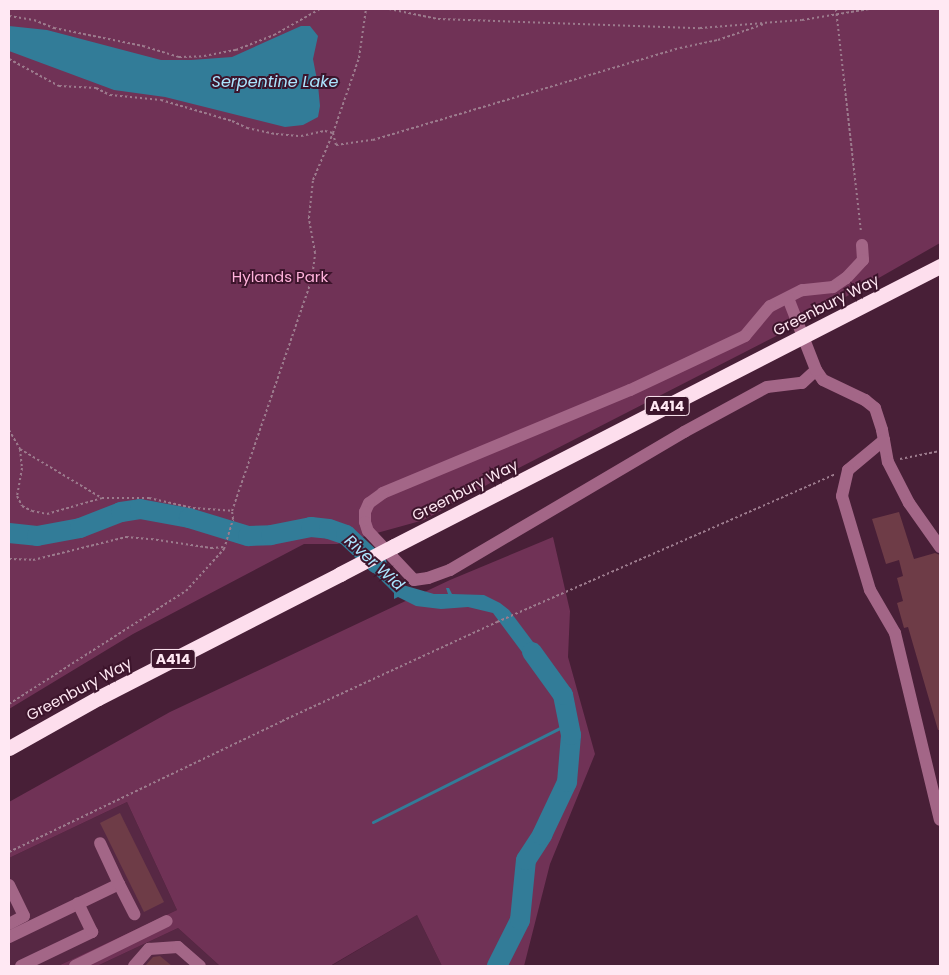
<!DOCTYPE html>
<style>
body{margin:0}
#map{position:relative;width:949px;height:975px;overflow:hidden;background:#481f37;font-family:Poppins,sans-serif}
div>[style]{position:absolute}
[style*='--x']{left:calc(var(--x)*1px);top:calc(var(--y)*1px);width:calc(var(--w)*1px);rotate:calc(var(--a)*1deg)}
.built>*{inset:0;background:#572844}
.green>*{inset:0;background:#703256}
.water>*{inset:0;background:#327c98}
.stream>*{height:3px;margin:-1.5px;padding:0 1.5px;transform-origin:1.5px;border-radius:1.5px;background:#327c98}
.river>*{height:20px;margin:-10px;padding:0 10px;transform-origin:10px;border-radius:10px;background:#327c98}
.building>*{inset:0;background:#6e3c47}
.path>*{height:2px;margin-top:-1px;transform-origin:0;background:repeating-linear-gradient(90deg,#9c7b8d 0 2.5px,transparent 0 5px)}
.minor>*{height:12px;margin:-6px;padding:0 6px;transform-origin:6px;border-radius:6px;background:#a36687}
.highway>*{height:15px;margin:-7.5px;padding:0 7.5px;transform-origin:7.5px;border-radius:7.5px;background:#fddeed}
.highway-bridge>*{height:15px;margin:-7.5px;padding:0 7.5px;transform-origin:7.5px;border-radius:7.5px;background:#fddeed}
span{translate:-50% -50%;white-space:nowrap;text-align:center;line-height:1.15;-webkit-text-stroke:4px #3d152c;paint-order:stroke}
.shield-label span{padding:1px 4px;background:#3d152c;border:1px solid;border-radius:4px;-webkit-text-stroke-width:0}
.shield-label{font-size:14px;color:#ffe8f3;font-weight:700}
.park-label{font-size:15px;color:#ffb2db}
.street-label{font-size:15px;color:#ffe8f3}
.water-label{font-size:16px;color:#ace6ff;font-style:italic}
.frame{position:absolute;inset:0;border:10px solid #ffe8f3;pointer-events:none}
</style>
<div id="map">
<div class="built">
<div style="clip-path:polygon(127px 802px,177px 910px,58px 966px,9px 966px,9px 858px)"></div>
<div style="clip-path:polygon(417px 915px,442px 966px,331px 966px)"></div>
<div style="clip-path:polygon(178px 928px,220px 966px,97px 966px)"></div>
</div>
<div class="green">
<div style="clip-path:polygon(9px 9px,940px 9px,940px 243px,786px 331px,501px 477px,424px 520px,337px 544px,304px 544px,133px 634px,9px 709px)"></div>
<div style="clip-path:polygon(553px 537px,570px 611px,568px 657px,595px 754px,550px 864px,524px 966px,442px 966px,417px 915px,330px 966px,220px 966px,178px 928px,97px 966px,58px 966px,177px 910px,127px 802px,9px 858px,9px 802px,170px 712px,450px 580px)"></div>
</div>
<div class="water">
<div style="clip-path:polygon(9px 26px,47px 30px,161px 60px,191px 60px,232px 57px,301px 26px,310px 26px,318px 36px,313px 59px,318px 85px,320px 106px,318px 117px,303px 125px,285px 127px,165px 97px,114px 90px,9px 51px)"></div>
<div style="clip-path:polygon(363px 541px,403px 585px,434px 594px,448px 594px,446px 588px,449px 588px,452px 594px,484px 595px,500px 603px,509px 610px,554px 670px,542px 679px,493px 613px,468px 607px,441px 609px,416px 606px,398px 597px,394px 599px,394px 593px,350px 549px)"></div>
</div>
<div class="stream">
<div style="--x:373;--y:822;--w:220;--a:-26.7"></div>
</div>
<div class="river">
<div style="--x:9;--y:533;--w:28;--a:6"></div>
<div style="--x:37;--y:536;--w:44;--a:-10.5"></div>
<div style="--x:80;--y:528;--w:44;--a:-21.3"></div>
<div style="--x:121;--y:512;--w:19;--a:-9"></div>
<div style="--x:140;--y:509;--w:50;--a:10.4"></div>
<div style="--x:189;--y:518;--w:62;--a:17"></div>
<div style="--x:248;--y:536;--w:23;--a:-2"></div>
<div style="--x:271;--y:535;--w:41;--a:-11.3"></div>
<div style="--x:311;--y:527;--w:18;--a:6"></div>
<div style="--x:329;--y:529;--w:18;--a:19"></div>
<div style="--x:346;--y:535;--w:42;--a:43.1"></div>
<div style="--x:497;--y:966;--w:51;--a:-63.4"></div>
<div style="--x:520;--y:920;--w:60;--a:-84.3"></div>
<div style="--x:526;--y:860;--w:30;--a:-57"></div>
<div style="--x:542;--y:835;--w:59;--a:-64.7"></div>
<div style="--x:567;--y:782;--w:47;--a:-85.1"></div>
<div style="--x:571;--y:735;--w:41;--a:-101.3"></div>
<div style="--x:563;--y:695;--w:53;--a:-125.8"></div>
</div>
<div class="building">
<div style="clip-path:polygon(899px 512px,914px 559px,935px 553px,940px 555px,940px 730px,938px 730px,908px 627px,904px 628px,897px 603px,903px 601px,897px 578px,903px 576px,899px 560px,886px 564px,872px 519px)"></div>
<div style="clip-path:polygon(120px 813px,164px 902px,144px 912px,100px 823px)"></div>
<div style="clip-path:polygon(160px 956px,172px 966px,145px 966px,153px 957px)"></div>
</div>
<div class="path">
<div style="--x:363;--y:9;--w:13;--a:0"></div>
<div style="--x:389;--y:9;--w:50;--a:11.5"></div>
<div style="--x:438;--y:19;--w:262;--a:2"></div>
<div style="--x:700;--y:28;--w:102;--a:-4.5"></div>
<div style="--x:802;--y:20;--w:68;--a:-9.3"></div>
<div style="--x:836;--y:9;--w:225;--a:83.6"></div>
<div style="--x:9;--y:16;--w:25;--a:9"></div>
<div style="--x:34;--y:20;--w:22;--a:22"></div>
<div style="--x:54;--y:28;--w:91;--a:11.4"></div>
<div style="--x:143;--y:46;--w:38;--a:17"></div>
<div style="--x:179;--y:57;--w:25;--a:-2"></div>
<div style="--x:204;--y:56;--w:33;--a:-11"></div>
<div style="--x:236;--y:50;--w:41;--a:-21.5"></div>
<div style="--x:274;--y:35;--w:53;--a:-29.5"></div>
<div style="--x:9;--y:59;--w:57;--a:28.4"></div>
<div style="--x:59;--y:86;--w:37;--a:3"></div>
<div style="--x:96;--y:88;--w:16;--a:27"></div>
<div style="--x:110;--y:95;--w:51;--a:5.6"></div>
<div style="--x:161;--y:100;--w:74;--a:16.5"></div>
<div style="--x:232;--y:121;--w:17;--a:25"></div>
<div style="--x:247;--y:128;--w:30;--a:12"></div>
<div style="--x:276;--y:134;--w:25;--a:5"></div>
<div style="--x:301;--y:136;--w:25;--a:-12"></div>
<div style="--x:325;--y:131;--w:8;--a:14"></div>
<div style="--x:333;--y:133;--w:12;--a:76"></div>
<div style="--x:336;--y:145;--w:37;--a:-8"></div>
<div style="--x:373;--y:140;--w:320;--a:-16.7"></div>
<div style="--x:680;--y:48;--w:39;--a:-12"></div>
<div style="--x:718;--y:40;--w:49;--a:-19.2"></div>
<div style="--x:9;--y:430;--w:22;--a:60"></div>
<div style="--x:20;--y:449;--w:19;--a:84"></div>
<div style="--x:22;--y:468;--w:28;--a:100"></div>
<div style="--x:17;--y:496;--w:11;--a:63"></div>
<div style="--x:22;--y:506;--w:11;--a:27"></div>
<div style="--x:32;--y:511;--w:15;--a:11"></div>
<div style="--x:47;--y:514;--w:57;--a:-16.2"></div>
<div style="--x:102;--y:498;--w:47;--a:0"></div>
<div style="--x:149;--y:498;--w:45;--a:12.8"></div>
<div style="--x:193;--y:508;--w:39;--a:4"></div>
<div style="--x:20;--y:449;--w:96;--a:30.9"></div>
<div style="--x:900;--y:459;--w:41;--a:-11.3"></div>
<div style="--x:9;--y:559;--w:24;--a:2"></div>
<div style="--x:33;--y:560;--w:96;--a:-13.9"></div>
<div style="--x:126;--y:537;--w:25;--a:5"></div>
<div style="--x:151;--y:539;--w:61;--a:8.5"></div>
<div style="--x:211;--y:548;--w:14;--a:-4"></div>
<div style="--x:9;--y:704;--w:210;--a:-32.6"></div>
<div style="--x:186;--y:591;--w:57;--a:-47.9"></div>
<div style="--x:224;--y:549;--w:31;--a:-73"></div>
<div style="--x:233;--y:519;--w:8;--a:-97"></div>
<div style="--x:232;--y:511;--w:245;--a:-71"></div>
<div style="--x:312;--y:279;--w:26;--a:-83"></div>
<div style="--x:315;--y:253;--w:36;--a:-100"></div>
<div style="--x:309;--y:218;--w:38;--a:-84"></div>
<div style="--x:313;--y:180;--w:51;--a:-66.9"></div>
<div style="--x:333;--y:133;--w:79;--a:-70.9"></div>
<div style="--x:359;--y:58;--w:49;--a:-81.9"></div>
<div style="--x:9;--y:852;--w:303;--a:-25.6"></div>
<div style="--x:282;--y:721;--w:237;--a:-24.7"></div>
<div style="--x:497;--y:622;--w:368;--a:-23.6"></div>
</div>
<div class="minor">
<div style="--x:862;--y:245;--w:15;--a:86"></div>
<div style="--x:863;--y:260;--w:25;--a:133"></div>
<div style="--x:846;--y:278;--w:16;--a:145"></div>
<div style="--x:833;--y:287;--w:31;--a:174"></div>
<div style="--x:802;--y:290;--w:36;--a:153"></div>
<div style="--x:770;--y:306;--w:39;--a:130"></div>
<div style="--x:745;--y:336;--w:127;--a:154.8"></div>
<div style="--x:630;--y:390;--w:268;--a:157.4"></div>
<div style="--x:383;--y:493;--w:17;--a:144"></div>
<div style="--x:369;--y:503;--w:10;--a:114"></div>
<div style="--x:365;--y:512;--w:10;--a:90"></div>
<div style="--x:365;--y:522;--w:9;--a:72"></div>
<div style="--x:368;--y:531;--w:67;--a:46.8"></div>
<div style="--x:414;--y:580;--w:14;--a:-8"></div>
<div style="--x:428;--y:578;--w:23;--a:-20"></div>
<div style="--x:450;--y:570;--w:272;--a:-30.5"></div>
<div style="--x:684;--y:432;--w:94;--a:-28.5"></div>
<div style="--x:767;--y:387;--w:35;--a:-7"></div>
<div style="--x:802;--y:383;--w:19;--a:-43"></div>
<div style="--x:816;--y:370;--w:12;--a:55"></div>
<div style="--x:823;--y:380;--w:47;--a:25.5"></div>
<div style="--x:865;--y:400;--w:13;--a:39"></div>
<div style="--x:875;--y:408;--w:23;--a:72"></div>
<div style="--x:882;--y:430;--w:10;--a:79"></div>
<div style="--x:884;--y:440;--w:47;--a:140.2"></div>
<div style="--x:848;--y:470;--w:27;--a:103"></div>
<div style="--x:842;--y:496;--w:98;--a:73.4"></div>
<div style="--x:870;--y:590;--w:50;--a:59.8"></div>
<div style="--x:895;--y:633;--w:192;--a:76.5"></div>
<div style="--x:788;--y:298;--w:77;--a:68.7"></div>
<div style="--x:884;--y:440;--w:22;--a:80"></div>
<div style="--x:888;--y:462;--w:46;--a:62.9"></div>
<div style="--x:909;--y:503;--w:54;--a:54.8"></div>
<div style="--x:119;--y:884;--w:34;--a:63"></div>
<div style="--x:9;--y:885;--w:34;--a:64"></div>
<div style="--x:24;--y:916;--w:17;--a:152"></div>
<div style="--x:9;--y:937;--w:122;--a:-25.7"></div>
<div style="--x:119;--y:884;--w:45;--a:-114.9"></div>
<div style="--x:21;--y:966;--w:79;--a:-25.6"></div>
<div style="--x:92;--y:932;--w:32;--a:-116"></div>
<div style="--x:75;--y:966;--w:102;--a:-26.1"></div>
<div style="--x:134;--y:966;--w:23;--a:-49"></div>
<div style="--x:149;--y:949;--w:29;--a:-4"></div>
<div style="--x:178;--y:947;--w:29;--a:41"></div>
</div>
<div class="highway">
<div style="--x:394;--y:546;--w:614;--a:-27.15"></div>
<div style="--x:9;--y:748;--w:102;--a:-29.3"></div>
<div style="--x:98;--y:698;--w:272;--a:-27.1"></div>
</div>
<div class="highway-bridge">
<div style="--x:340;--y:574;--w:61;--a:-27.4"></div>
</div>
<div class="shield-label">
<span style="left:667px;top:406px">A414</span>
<span style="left:173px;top:659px">A414</span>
</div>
<div class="park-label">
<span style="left:280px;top:277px">Hylands Park</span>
</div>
<div class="street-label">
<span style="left:826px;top:305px;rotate:-27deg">Greenbury Way</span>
<span style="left:465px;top:490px;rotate:-27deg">Greenbury Way</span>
<span style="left:79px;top:689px;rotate:-28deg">Greenbury Way</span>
</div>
<div class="water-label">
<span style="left:275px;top:82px">Serpentine Lake</span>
<span style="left:374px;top:563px;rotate:42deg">River Wid</span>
</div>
<div class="frame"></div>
</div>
